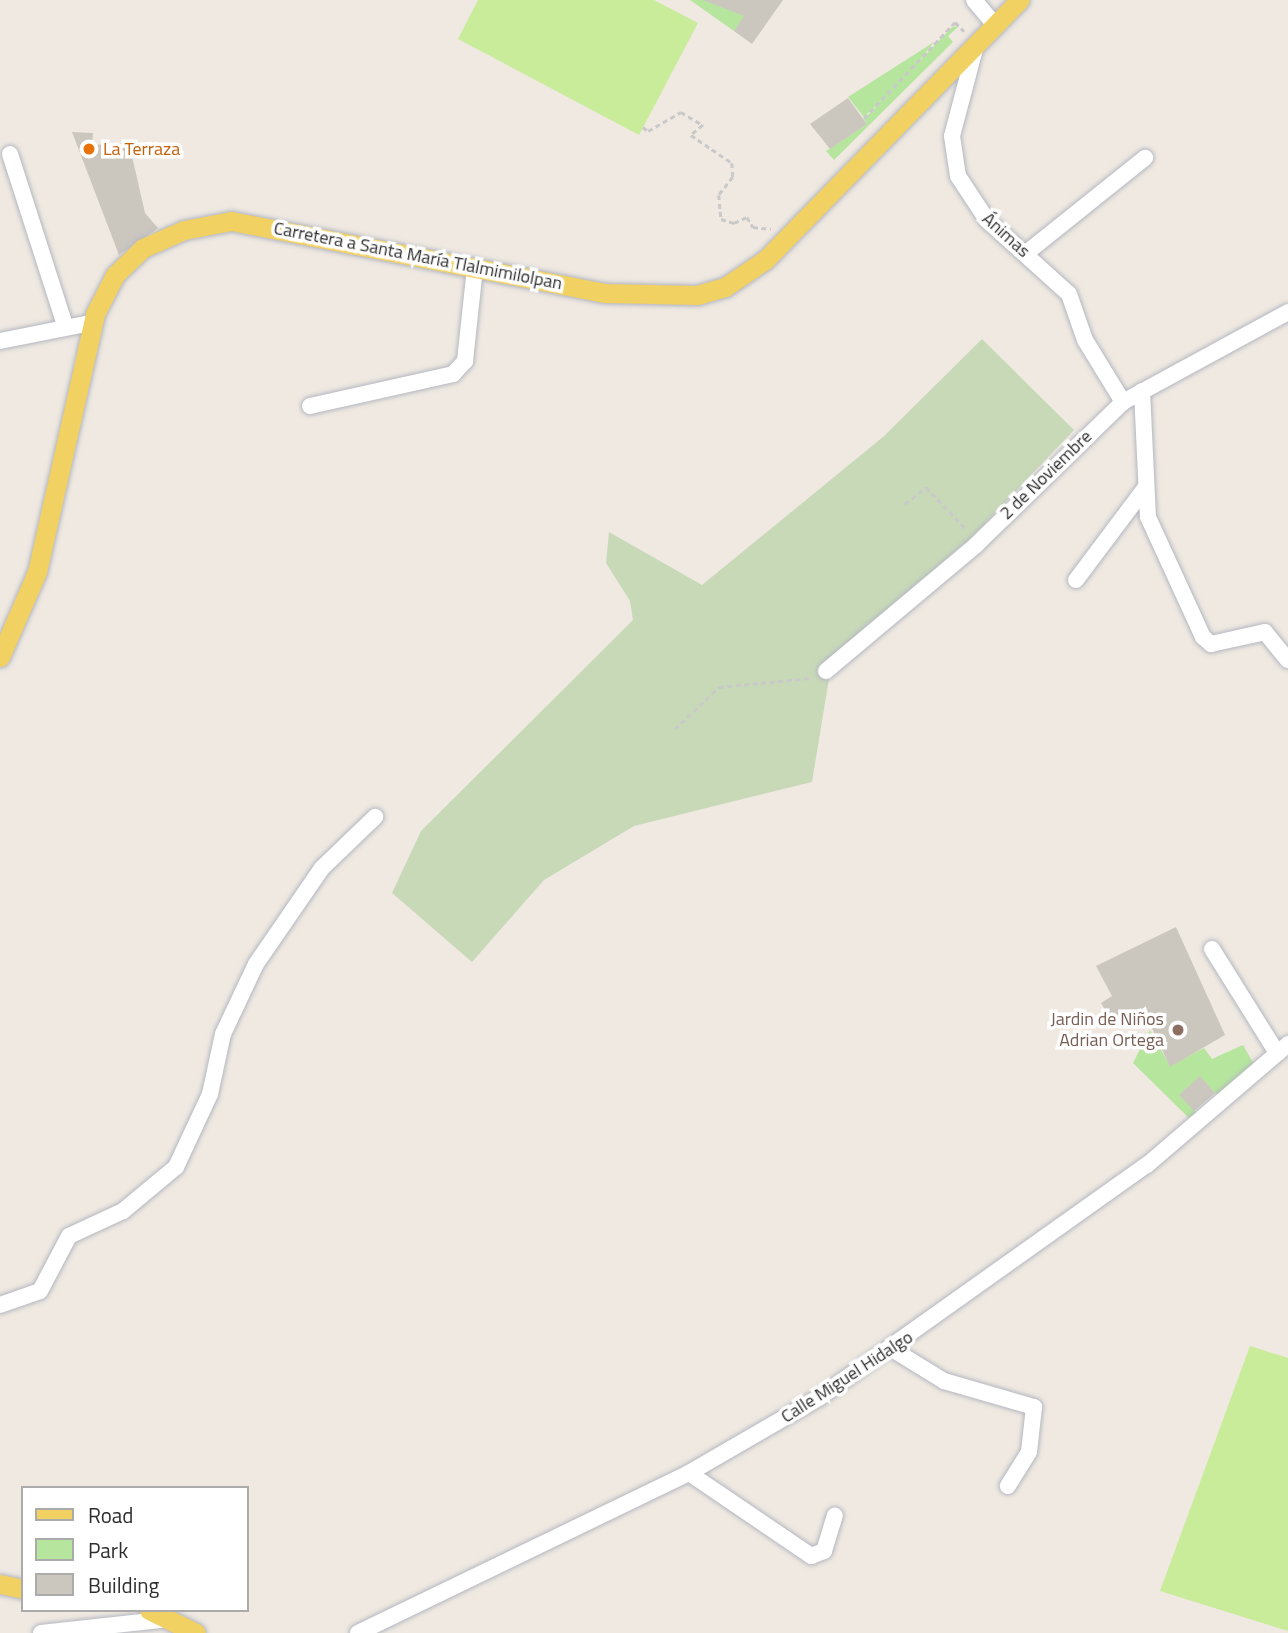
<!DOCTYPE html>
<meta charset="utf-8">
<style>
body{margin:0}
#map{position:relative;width:1288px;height:1633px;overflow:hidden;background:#efe9e1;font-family:"Titillium Web",sans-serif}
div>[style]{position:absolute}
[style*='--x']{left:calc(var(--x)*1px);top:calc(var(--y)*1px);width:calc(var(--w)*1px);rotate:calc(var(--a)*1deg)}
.green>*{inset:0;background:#b6e59e}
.cemetery>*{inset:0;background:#c8d9b8}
.pitch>*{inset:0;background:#c9ec9a}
.building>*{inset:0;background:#cbc7bf}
.path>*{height:2.5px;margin-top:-1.25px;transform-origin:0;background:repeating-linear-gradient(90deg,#c9c9c9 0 5px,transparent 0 8.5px)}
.roads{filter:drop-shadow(0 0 2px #b4b7c1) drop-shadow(0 0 2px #b4b7c1)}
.minor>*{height:16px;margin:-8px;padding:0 8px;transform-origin:8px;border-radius:8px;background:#fff}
.major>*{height:19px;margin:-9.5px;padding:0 9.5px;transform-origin:9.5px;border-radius:9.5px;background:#f2d163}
.dots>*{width:19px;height:19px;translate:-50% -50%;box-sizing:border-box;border:4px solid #fff;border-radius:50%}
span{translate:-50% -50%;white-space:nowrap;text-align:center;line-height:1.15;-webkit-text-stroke:7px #fff;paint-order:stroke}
.food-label{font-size:18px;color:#c56008}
.left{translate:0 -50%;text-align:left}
.street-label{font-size:18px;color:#2e2e2e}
.education-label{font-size:18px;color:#785e54}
.right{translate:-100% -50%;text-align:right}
.legend{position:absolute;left:21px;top:1486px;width:228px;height:126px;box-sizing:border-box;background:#fff;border:2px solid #ababab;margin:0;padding:9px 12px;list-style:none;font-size:21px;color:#2e2e2e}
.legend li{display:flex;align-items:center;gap:14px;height:35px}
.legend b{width:35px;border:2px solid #ababab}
</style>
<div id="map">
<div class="green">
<div style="clip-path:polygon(690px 0,758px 0,734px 31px)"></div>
<div style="clip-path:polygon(959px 26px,948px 36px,953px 42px,834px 160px,826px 151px,867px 124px,864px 119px,952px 27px)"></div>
<div style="clip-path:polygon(934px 42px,907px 77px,864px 117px,848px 97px)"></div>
<div style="clip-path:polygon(1150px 1030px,1170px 1066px,1204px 1048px,1212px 1059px,1243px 1045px,1255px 1066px,1218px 1096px,1200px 1077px,1180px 1095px,1197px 1113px,1190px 1119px,1133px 1063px)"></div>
</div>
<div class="cemetery">
<div style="clip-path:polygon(982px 339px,1074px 430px,972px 537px,822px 664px,829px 679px,812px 782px,634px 826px,544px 880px,472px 962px,392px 893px,421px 831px,633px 620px,630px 601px,606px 563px,609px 532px,702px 585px,883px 437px)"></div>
</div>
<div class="pitch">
<div style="clip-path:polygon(478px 0,654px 0,698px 23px,639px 135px,458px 39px)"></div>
<div style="clip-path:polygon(1250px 1346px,1288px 1358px,1288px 1631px,1160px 1591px)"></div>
</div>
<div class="building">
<div style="clip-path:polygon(703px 0,783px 0,752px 44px,734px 31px,744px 16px)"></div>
<div style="clip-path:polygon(848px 98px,867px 124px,830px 149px,810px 124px)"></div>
<div style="clip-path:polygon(72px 132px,93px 133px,92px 145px,129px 143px,145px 213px,158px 228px,119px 255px)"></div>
<div style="clip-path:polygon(1176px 927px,1225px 1035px,1170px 1067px,1147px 1017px,1116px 1028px,1101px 1003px,1112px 996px,1096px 966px)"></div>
<div style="clip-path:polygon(1200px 1076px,1215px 1093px,1194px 1111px,1179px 1095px)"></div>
</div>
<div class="path">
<div style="--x:864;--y:118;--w:132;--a:-46.5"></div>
<div style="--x:955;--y:22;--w:13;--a:45"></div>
<div style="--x:643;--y:127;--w:6;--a:39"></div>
<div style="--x:648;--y:131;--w:38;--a:-30"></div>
<div style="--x:681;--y:112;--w:26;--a:31"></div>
<div style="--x:703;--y:125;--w:16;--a:140"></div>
<div style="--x:691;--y:135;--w:50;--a:34.3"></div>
<div style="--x:732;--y:163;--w:14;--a:86"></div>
<div style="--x:733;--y:177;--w:23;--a:128"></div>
<div style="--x:719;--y:195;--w:24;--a:85"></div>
<div style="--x:721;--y:219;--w:14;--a:17"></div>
<div style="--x:734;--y:223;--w:14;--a:-25"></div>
<div style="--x:747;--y:217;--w:12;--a:59"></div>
<div style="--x:753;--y:227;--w:18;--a:6"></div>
<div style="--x:905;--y:504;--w:27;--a:-39"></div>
<div style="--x:926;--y:487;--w:59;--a:46.4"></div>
<div style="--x:675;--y:729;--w:61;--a:-43.7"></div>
<div style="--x:719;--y:687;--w:92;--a:-5.6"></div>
</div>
<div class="roads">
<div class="minor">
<div style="--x:974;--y:0;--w:33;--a:50"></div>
<div style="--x:975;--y:49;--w:90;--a:104.8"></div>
<div style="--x:952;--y:136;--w:40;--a:81.5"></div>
<div style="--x:958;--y:176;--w:53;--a:56.6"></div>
<div style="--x:987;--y:220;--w:110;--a:42.1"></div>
<div style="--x:1069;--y:294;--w:49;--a:70.8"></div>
<div style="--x:1085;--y:340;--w:73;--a:58.5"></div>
<div style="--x:10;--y:154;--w:180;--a:72.2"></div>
<div style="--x:1025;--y:254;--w:154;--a:-38.7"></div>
<div style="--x:0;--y:341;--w:93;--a:-11.2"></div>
<div style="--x:1142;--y:391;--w:126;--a:87.3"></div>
<div style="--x:1148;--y:517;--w:132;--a:65.4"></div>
<div style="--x:1203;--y:637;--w:11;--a:41"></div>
<div style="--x:1211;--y:644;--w:55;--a:-12.5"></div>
<div style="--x:1265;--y:632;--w:36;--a:51"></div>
<div style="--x:310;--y:406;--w:147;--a:-12.6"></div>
<div style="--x:453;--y:374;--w:18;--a:-47"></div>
<div style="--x:465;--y:361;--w:95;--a:-83.9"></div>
<div style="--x:1076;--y:580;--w:115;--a:-53.1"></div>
<div style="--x:826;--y:671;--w:196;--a:-40"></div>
<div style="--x:976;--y:545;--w:205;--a:-44.2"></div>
<div style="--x:1123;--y:402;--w:188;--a:-28.6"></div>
<div style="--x:1212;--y:949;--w:123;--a:58"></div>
<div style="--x:0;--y:1305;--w:42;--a:-19.3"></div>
<div style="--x:40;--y:1291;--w:62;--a:-62.2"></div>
<div style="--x:69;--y:1236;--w:60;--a:-24.8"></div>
<div style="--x:123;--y:1211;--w:69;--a:-39.7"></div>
<div style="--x:176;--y:1167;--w:81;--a:-65"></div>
<div style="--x:210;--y:1094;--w:61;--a:-77.8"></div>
<div style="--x:223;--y:1034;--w:77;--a:-64.8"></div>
<div style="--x:256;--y:964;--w:116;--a:-55.5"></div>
<div style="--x:322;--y:868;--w:74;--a:-43.9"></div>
<div style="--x:892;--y:1349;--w:61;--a:31.6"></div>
<div style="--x:944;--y:1381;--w:94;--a:16.1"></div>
<div style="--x:1034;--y:1407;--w:45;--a:96.3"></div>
<div style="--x:1029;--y:1452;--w:40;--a:122"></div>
<div style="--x:689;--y:1473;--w:148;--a:34.2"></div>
<div style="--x:811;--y:1556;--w:14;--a:-21"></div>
<div style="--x:824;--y:1551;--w:37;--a:-73"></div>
<div style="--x:41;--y:1633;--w:129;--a:-6.2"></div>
<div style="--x:358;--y:1633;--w:368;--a:-25.8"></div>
<div style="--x:689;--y:1473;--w:151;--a:-30.1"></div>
<div style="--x:820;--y:1397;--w:401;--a:-35.4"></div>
<div style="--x:1147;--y:1165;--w:186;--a:-40.6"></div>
</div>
<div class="major">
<div style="--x:0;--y:657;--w:93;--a:-66.5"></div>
<div style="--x:37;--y:572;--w:264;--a:-77.3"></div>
<div style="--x:95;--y:314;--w:44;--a:-62.9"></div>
<div style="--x:115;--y:275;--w:39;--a:-44"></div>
<div style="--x:143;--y:248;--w:45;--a:-23.7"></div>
<div style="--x:184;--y:230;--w:48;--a:-10.8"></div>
<div style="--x:231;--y:221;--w:380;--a:10.9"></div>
<div style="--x:604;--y:293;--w:93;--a:1.2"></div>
<div style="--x:697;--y:295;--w:29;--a:-16"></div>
<div style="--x:725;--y:287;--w:48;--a:-34"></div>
<div style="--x:765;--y:260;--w:364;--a:-45.6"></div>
<div style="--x:0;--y:1584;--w:24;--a:12"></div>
<div style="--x:149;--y:1610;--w:52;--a:26.1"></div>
</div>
</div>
<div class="dots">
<div style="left:89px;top:149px;background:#e8710a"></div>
<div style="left:1178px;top:1030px;background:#8d6e63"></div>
</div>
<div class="food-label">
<span class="left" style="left:103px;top:149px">La Terraza</span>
</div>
<div class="street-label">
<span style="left:1006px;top:235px;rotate:42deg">Ánimas</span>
<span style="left:418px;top:256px;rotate:11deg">Carretera a Santa María Tlalmimilolpan</span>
<span style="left:1046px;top:475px;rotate:-44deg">2 de Noviembre</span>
<span style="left:847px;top:1377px;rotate:-33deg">Calle Miguel Hidalgo</span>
</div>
<div class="education-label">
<span class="right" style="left:1164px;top:1030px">Jardin de Niños<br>Adrian Ortega</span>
</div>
<ul class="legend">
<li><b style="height:9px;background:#f2d163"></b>Road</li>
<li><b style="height:19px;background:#b6e59e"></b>Park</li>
<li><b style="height:19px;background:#cbc7bf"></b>Building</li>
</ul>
</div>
